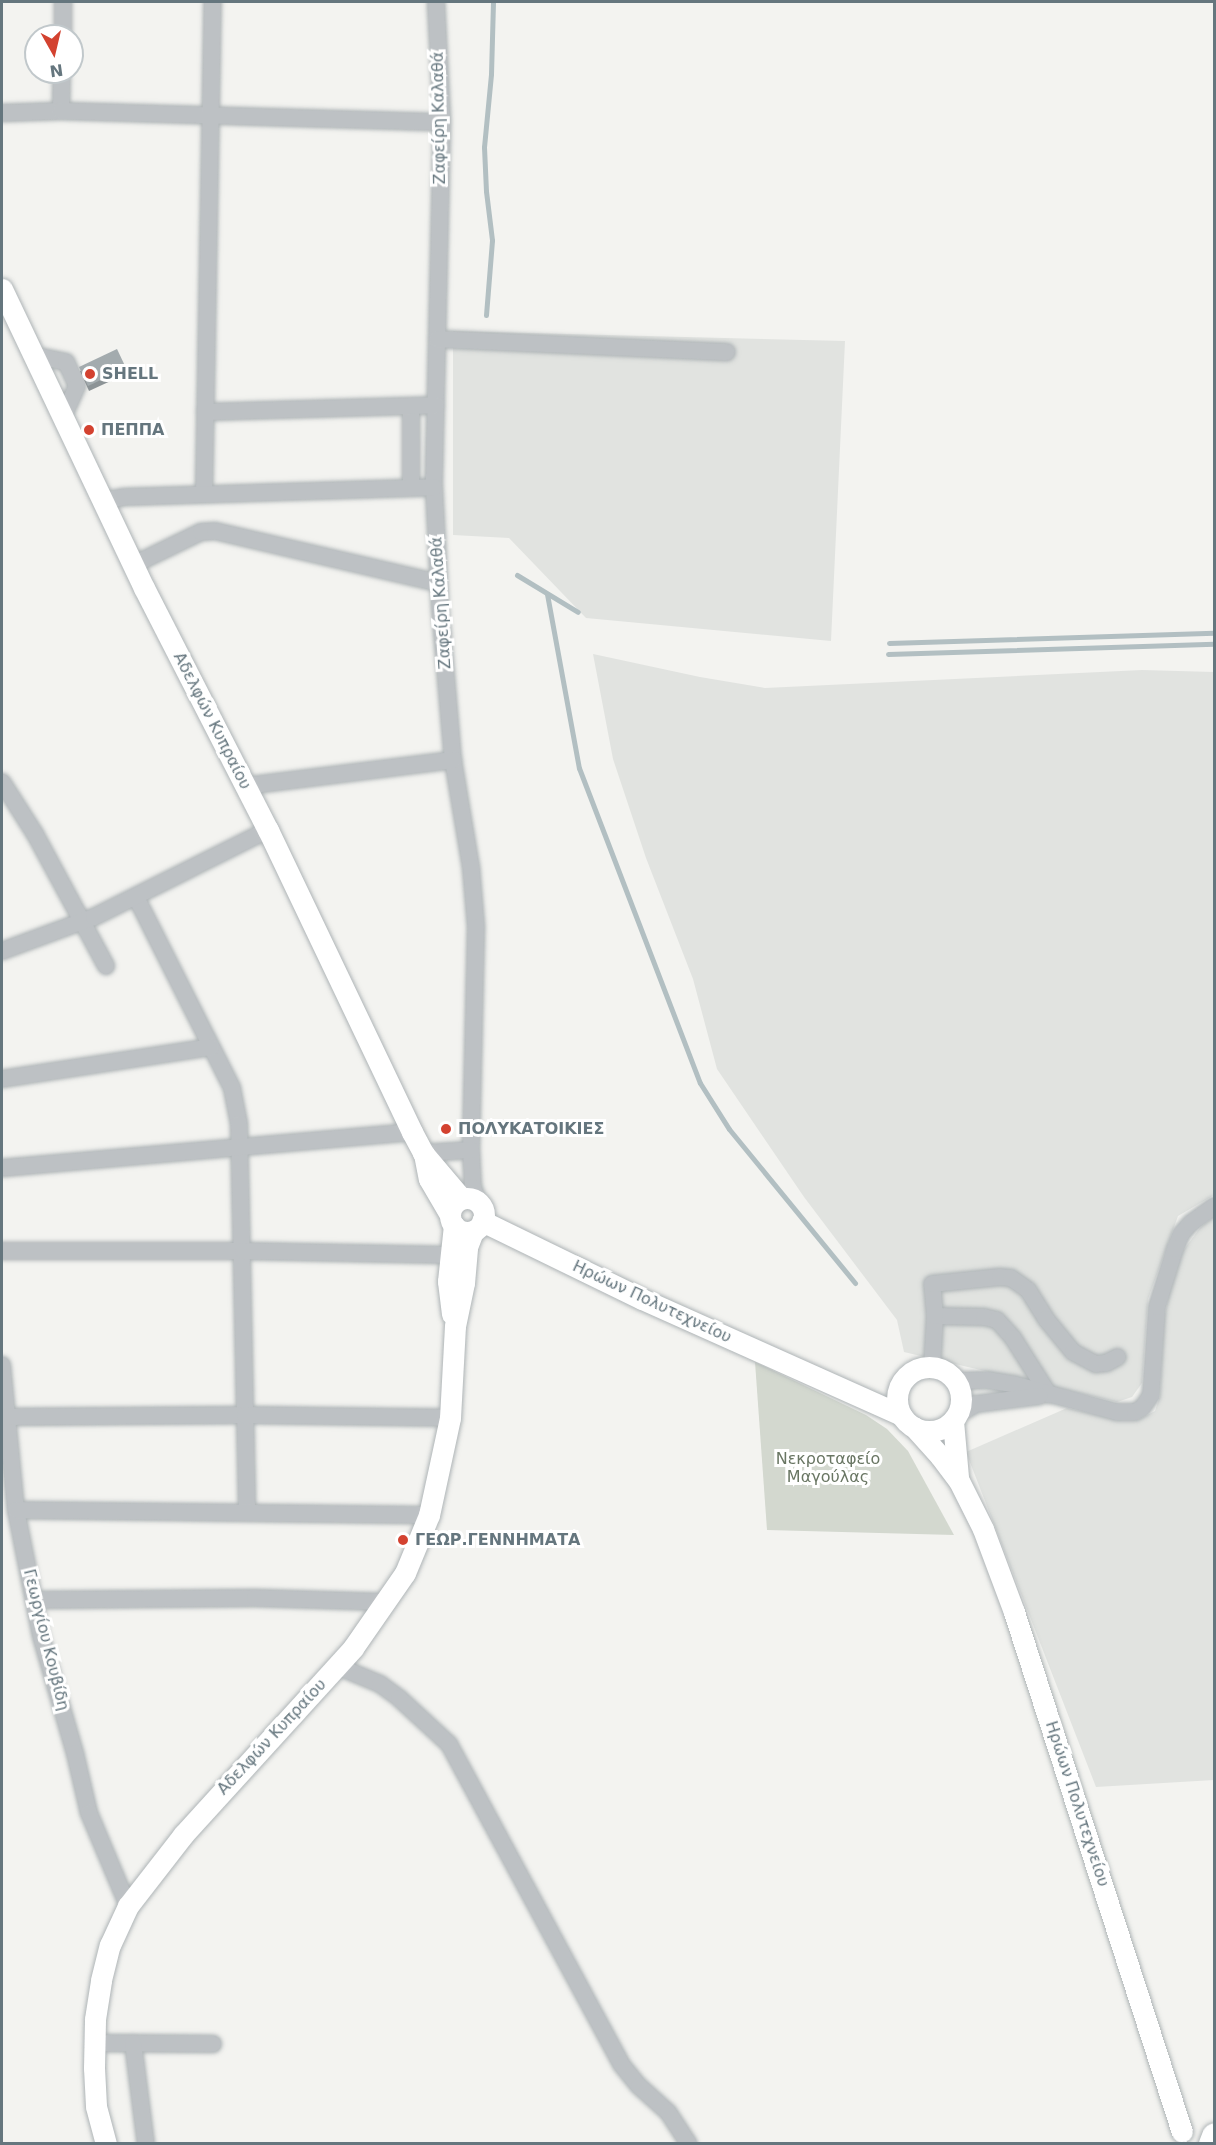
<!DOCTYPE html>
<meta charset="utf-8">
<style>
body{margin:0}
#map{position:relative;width:1216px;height:2145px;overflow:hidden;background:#f3f3f0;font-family:"DejaVu Sans",sans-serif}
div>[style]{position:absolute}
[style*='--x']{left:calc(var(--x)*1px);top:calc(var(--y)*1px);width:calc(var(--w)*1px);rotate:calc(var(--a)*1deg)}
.built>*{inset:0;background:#e1e3e0}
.green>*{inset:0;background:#d3d8cf}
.stream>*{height:5px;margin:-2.5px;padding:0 2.5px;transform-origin:2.5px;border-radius:2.5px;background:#b2bfc2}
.roads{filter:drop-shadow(0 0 2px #aeb4b6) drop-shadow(0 0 2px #aeb4b6)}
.minor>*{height:16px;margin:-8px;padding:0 8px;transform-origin:8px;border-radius:8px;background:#bdc1c4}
.major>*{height:21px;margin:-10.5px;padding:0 10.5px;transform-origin:10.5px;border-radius:10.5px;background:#fff}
.major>.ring{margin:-10.5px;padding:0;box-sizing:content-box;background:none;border:21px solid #fff;border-radius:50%}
.highway>*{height:24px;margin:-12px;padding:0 12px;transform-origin:12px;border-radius:12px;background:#fff}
.wall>*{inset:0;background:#8c9396}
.building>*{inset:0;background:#a3abae}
.dots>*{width:16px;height:16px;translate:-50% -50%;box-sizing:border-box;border:3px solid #fff;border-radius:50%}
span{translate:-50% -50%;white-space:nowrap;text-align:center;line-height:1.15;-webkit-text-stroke:6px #fff;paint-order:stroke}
.street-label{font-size:16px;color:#65767e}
.poi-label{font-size:16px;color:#65767e;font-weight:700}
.left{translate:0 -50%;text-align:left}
.park-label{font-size:16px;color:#697663}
.frame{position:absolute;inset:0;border:3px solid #65767e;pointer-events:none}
.north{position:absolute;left:24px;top:24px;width:60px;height:60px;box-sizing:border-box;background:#fff;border:2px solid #c1c8cb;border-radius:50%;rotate:172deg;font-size:16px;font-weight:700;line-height:24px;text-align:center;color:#65767e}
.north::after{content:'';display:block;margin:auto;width:21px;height:27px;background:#d34230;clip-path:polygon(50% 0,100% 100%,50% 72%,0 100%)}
</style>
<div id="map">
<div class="built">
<div style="clip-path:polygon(453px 331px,845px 341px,831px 641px,586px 618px,509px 538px,453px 535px)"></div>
<div style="clip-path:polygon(593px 654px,700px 677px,765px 688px,1142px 670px,1214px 672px,1214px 1195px,1178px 1216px,1148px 1299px,1142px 1383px,1132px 1397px,1117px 1402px,904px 1352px,897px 1320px,804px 1197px,717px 1069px,693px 979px,646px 858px,613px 759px)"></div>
<div style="clip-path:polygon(1214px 1216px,1214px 1780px,1096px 1787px,966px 1452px,1067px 1408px,1114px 1419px,1138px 1420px,1155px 1411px,1160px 1396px,1164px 1319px,1170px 1289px,1183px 1251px,1200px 1228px)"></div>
</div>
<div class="green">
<div style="clip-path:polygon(755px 1362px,866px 1415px,887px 1429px,908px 1451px,954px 1535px,767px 1530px)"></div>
</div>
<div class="stream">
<div style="--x:486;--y:315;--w:75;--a:-85.4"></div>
<div style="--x:492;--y:240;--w:49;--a:-97"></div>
<div style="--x:486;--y:191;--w:44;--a:-92.6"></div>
<div style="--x:484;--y:147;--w:73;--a:-84.5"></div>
<div style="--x:491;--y:74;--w:72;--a:-88.4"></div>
<div style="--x:517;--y:575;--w:71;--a:31.2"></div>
<div style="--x:547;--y:594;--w:177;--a:79.6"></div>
<div style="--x:579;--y:768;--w:337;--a:69"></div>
<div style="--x:700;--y:1083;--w:54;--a:57.8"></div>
<div style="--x:729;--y:1129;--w:199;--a:50.7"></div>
<div style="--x:889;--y:643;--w:325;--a:-1.8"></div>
<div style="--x:888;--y:654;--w:326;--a:-1.8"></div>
</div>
<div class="roads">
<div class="minor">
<div style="--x:436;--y:2;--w:120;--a:87.1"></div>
<div style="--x:442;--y:122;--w:365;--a:91.3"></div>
<div style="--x:434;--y:487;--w:119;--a:87.1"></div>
<div style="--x:440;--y:606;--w:155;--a:85.2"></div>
<div style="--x:453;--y:760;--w:109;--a:80.5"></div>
<div style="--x:471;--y:867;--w:60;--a:85.2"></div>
<div style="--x:476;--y:927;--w:223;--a:91.3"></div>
<div style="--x:471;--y:1150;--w:37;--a:87"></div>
<div style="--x:473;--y:1187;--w:17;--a:69"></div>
<div style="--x:63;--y:36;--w:34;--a:-90"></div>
<div style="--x:61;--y:111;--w:39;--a:-89"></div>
<div style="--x:2;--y:113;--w:59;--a:-1.9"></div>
<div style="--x:61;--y:111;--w:381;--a:1.7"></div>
<div style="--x:437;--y:339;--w:290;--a:2.6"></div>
<div style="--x:33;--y:355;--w:34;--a:12"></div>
<div style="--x:66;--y:362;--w:26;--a:65"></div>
<div style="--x:77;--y:386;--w:35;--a:114"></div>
<div style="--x:411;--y:406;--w:81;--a:90"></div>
<div style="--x:205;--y:412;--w:231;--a:-1.7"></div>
<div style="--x:204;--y:494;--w:492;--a:-89"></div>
<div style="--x:102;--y:501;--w:22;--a:-10"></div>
<div style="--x:124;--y:497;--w:310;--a:-1.8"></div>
<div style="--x:133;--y:565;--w:76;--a:-25.9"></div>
<div style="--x:201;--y:532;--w:14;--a:-4"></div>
<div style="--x:215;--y:531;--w:229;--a:13.1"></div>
<div style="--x:2;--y:782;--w:62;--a:57.6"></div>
<div style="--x:35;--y:834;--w:150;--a:61.7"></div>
<div style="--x:245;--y:786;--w:210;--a:-7.1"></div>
<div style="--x:136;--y:897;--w:214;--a:63.3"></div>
<div style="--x:232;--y:1088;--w:37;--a:79"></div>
<div style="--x:239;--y:1124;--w:387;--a:88.8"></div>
<div style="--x:2;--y:951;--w:98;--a:-20.3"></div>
<div style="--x:94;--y:917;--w:195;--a:-26.6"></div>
<div style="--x:2;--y:1079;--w:211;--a:-8.7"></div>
<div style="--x:423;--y:1153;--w:48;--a:-3.6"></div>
<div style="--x:2;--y:1168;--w:412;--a:-5"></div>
<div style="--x:2;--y:1251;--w:241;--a:0"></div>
<div style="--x:243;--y:1251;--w:205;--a:1.1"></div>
<div style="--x:935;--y:1316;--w:49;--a:1.2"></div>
<div style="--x:984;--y:1317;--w:13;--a:13"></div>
<div style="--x:997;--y:1320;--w:24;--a:48"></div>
<div style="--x:1013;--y:1338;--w:67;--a:57.7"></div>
<div style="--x:2;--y:1365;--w:146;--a:84.5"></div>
<div style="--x:16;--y:1510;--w:128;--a:78.8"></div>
<div style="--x:41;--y:1636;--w:122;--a:73.8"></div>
<div style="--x:75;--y:1753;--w:62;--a:76.9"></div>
<div style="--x:89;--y:1813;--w:101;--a:67.2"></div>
<div style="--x:932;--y:1367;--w:51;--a:-86.6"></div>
<div style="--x:935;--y:1316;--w:32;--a:-95"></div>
<div style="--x:932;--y:1284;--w:68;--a:-5.9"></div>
<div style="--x:1000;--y:1277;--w:11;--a:5"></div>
<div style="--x:1011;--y:1278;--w:21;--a:35"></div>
<div style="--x:1028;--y:1290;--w:34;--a:58"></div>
<div style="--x:1046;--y:1319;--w:43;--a:50.7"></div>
<div style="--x:1073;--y:1352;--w:26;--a:28"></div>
<div style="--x:1096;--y:1364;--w:10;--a:-6"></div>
<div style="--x:1106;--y:1363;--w:13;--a:-27"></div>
<div style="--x:956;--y:1381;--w:31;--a:-2"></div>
<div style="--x:987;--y:1380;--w:26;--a:9"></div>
<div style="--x:1013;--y:1384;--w:108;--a:15.1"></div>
<div style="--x:1117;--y:1412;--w:18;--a:0"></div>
<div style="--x:1135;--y:1412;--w:8;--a:-30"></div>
<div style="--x:1142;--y:1408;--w:16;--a:-55"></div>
<div style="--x:1151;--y:1395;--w:88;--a:-86.1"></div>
<div style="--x:1157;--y:1307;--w:61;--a:-72.8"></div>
<div style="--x:1175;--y:1249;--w:16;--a:-68"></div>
<div style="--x:1181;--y:1234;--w:15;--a:-48"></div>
<div style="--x:1191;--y:1223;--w:29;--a:-36"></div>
<div style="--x:957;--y:1415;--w:22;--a:-30"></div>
<div style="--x:976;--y:1404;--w:64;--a:-7.2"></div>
<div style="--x:5;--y:1417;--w:240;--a:-0.5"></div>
<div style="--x:245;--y:1415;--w:205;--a:0.8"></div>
<div style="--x:16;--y:1510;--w:413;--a:0.7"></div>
<div style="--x:34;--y:1600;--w:221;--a:-0.5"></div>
<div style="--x:255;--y:1598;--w:132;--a:1.7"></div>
<div style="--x:337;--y:1666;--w:47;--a:22.7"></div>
<div style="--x:380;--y:1684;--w:24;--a:36"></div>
<div style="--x:399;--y:1698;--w:68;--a:42.6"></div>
<div style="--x:449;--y:1744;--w:363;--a:61.7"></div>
<div style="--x:621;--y:2064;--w:28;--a:51"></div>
<div style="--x:639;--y:2086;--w:39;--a:42"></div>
<div style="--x:668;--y:2112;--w:38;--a:57"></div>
<div style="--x:94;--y:2043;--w:119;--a:0.5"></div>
<div style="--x:133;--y:2043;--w:102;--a:82.7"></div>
</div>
<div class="major">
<div style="--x:2;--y:289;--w:331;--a:64.6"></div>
<div style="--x:144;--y:588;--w:272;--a:62.9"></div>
<div style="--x:268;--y:830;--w:335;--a:64.5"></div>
<div style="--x:412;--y:1132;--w:24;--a:62"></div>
<div style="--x:423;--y:1153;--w:60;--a:49.7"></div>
<div style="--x:424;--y:1154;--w:25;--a:79"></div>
<div style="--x:429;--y:1179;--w:42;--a:59.7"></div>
<div class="ring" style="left:450px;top:1198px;width:13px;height:13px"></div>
<div style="--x:482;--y:1221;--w:178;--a:26"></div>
<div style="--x:642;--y:1299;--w:284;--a:24.1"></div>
<div style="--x:452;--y:1314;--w:33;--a:-97"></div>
<div style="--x:448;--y:1281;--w:56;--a:-83.9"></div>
<div class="ring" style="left:897px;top:1367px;width:43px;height:43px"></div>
<div style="--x:953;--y:1421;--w:56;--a:84.9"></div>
<div style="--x:914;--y:1427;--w:39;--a:48"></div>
<div style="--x:940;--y:1456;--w:31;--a:53"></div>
<div style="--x:959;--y:1481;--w:54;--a:63.4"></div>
<div style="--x:983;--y:1529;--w:89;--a:69.5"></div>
<div style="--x:1014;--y:1612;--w:546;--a:72.1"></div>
<div style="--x:106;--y:2144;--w:39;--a:-105"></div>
<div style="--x:96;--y:2106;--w:38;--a:-93"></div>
<div style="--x:94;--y:2068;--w:49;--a:-88.8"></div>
<div style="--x:95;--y:2019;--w:39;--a:-81"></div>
<div style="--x:101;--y:1980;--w:36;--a:-76"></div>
<div style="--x:110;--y:1945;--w:43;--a:-65.2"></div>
<div style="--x:128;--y:1906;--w:90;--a:-52.2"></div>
<div style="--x:183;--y:1835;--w:253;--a:-47.7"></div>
<div style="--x:353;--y:1648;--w:91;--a:-55.3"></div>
<div style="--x:405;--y:1573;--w:63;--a:-67.5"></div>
<div style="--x:429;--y:1515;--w:99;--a:-77.8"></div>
<div style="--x:450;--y:1418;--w:92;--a:-86.9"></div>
<div style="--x:455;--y:1326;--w:44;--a:-78.2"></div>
<div style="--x:464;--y:1283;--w:36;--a:-85"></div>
<div style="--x:467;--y:1247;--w:17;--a:-69"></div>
</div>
<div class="highway">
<div style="--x:1211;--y:2144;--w:9;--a:-69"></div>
</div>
</div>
<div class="wall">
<div style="clip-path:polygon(126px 368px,128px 373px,89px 391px,80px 371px)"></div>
</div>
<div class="building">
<div style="clip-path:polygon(117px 349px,126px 368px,88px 386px,79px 367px)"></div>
</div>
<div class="dots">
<div style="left:90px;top:374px;background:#d34230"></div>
<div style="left:89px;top:430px;background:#d34230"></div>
<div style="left:446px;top:1129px;background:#d34230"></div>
<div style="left:403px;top:1540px;background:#d34230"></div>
</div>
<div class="street-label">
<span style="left:439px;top:118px;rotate:-91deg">Ζαφείρη Καλαθά</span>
<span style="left:441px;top:603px;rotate:-94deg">Ζαφείρη Καλαθά</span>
<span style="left:212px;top:721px;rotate:63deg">Αδελφών Κυπραίου</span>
<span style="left:652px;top:1302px;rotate:25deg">Ηρώων Πολυτεχνείου</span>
<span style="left:46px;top:1640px;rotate:76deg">Γεωργίου Κουβίδη</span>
<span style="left:272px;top:1737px;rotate:-47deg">Αδελφών Κυπραίου</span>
<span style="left:1077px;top:1804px;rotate:72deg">Ηρώων Πολυτεχνείου</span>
</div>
<div class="poi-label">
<span class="left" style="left:102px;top:374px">SHELL</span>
<span class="left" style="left:101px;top:430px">ΠΕΠΠΑ</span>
<span class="left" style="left:458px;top:1129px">ΠΟΛΥΚΑΤΟΙΚΙΕΣ</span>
<span class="left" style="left:415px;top:1540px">ΓΕΩΡ.ΓΕΝΝΗΜΑΤΑ</span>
</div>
<div class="park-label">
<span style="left:828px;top:1468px">Νεκροταφείο<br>Μαγούλας</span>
</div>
<div class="frame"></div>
<div class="north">N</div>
</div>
